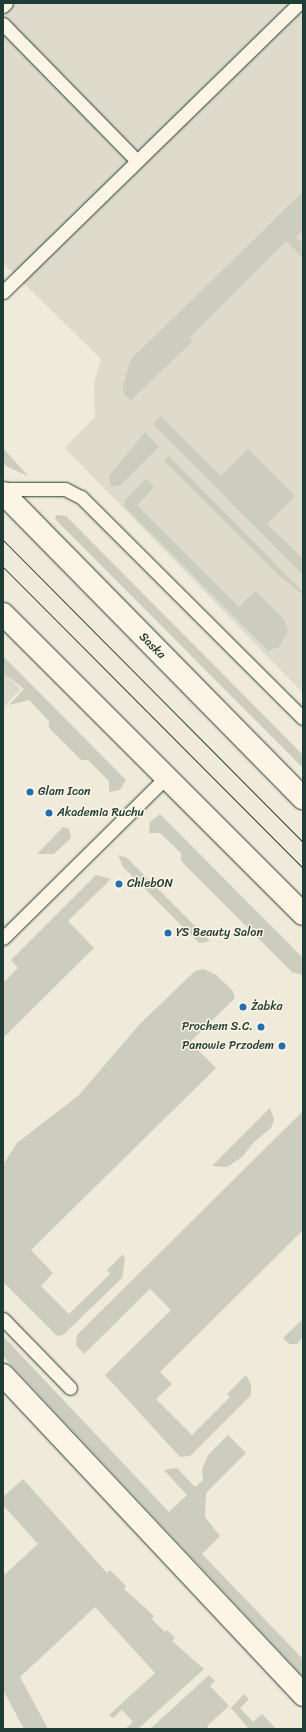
<!DOCTYPE html>
<meta charset="utf-8">
<style>
body{margin:0}
#map{position:relative;width:306px;height:1732px;overflow:hidden;background:#efeada;font-family:Sriracha,sans-serif}
div>[style]{position:absolute}
[style*='--x']{left:calc(var(--x)*1px);top:calc(var(--y)*1px);width:calc(var(--w)*1px);rotate:calc(var(--a)*1deg)}
.built>*{inset:0;background:#dedbcc}
.green>*{inset:0;background:#cccdbf}
.roads{filter:drop-shadow(0 0 1px #1f3d34) drop-shadow(0 0 1px #1f3d34)}
.lane>*{height:13px;margin:-6.5px;padding:0 6.5px;transform-origin:6.5px;border-radius:6.5px;background:#fcf5e5}
.street>*{height:22px;margin:-11px;padding:0 11px;transform-origin:11px;border-radius:11px;background:#fcf5e5}
.tram>*{height:1px;margin:-0.5px;padding:0 0.5px;transform-origin:0.5px;border-radius:0.5px;background:#1f3d34}
.dots>*{width:11px;height:11px;translate:-50% -50%;box-sizing:border-box;border:2px solid #fcf5e5;border-radius:50%}
span{translate:-50% -50%;white-space:nowrap;text-align:center;line-height:1.15;-webkit-text-stroke:3px #fcf5e5;paint-order:stroke}
.street-label{font-size:12px;color:#1f3d34}
.poi-label{font-size:12px;color:#1f3d34}
.left{translate:0 -50%;text-align:left}
.right{translate:-100% -50%;text-align:right}
.frame{position:absolute;inset:0;border:4px solid #1f3d34;pointer-events:none}
</style>
<div id="map">
<div class="built">
<div style="clip-path:polygon(3px 3px,303px 3px,303px 693px,65px 448px,95px 417px,94px 383px,101px 359px,3px 263px)"></div>
<div style="clip-path:polygon(3px 673px,21px 689px,3px 708px)"></div>
</div>
<div class="green">
<div style="clip-path:polygon(303px 192px,303px 231px,296px 237px,303px 243px,303px 258px,286px 241px,190px 337px,193px 341px,131px 400px,124px 394px,123px 386px,131px 359px)"></div>
<div style="clip-path:polygon(161px 416px,221px 476px,248px 449px,295px 496px,267px 524px,303px 559px,303px 575px,153px 424px)"></div>
<div style="clip-path:polygon(145px 432px,159px 447px,121px 485px,111px 487px,109px 476px)"></div>
<div style="clip-path:polygon(3px 448px,28px 476px,6px 466px,3px 463px)"></div>
<div style="clip-path:polygon(169px 456px,303px 592px,303px 595px,275px 572px,164px 461px)"></div>
<div style="clip-path:polygon(146px 479px,154px 487px,137px 505px,239px 607px,256px 591px,284px 619px,288px 631px,279px 647px,268px 651px,124px 506px,125px 500px)"></div>
<div style="clip-path:polygon(56px 515px,66px 516px,303px 755px,303px 768px,55px 519px)"></div>
<div style="clip-path:polygon(3px 656px,126px 780px,120px 790px,109px 792px,109px 781px,88px 760px,81px 760px,49px 728px,49px 721px,29px 700px,9px 705px,24px 689px,3px 673px)"></div>
<div style="clip-path:polygon(160px 814px,303px 958px,303px 975px,292px 972px,181px 861px,181px 853px,160px 833px,149px 833px,150px 822px)"></div>
<div style="clip-path:polygon(63px 827px,69px 829px,71px 838px,54px 854px,37px 854px)"></div>
<div style="clip-path:polygon(118px 855px,127px 858px,210px 941px,199px 943px,123px 867px)"></div>
<div style="clip-path:polygon(96px 875px,111px 879px,68px 921px,94px 948px,3px 1038px,3px 983px,18px 968px,11px 960px)"></div>
<div style="clip-path:polygon(203px 969px,215px 974px,232px 990px,235px 998px,190px 1042px,216px 1068px,31px 1250px,53px 1273px,41px 1286px,69px 1314px,110px 1274px,107px 1270px,123px 1254px,125px 1259px,122px 1278px,63px 1335px,57px 1336px,3px 1282px,3px 1165px,17px 1143px,79px 1095px,139px 1025px,195px 971px)"></div>
<div style="clip-path:polygon(270px 1108px,274px 1119px,271px 1128px,254px 1142px,242px 1157px,227px 1167px,212px 1166px)"></div>
<div style="clip-path:polygon(303px 1111px,303px 1230px,160px 1372px,172px 1384px,156px 1399px,192px 1435px,230px 1397px,227px 1394px,246px 1375px,251px 1384px,251px 1395px,190px 1456px,180px 1457px,105px 1375px,171px 1310px,150px 1289px,84px 1354px,76px 1345px,77px 1335px)"></div>
<div style="clip-path:polygon(303px 1319px,303px 1337px,297px 1344px,289px 1344px,283px 1338px)"></div>
<div style="clip-path:polygon(3px 1336px,169px 1512px,187px 1495px,164px 1470px,177px 1468px,195px 1487px,203px 1480px,202px 1469px,208px 1455px,228px 1435px,246px 1453px,206px 1493px,205px 1517px,220px 1536px,202px 1554px,303px 1659px,303px 1676px,3px 1356px)"></div>
<div style="clip-path:polygon(23px 1479px,107px 1573px,110px 1570px,126px 1586px,124px 1589px,154px 1616px,152px 1619px,165px 1632px,167px 1630px,175px 1638px,172px 1641px,204px 1669px,138px 1729px,125px 1729px,133px 1722px,122px 1710px,113px 1718px,109px 1715px,155px 1673px,95px 1607px,20px 1677px,48px 1729px,24px 1729px,3px 1690px,3px 1576px,38px 1544px,3px 1505px,3px 1497px)"></div>
<div style="clip-path:polygon(209px 1675px,215px 1681px,210px 1686px,229px 1706px,207px 1726px,209px 1729px,150px 1729px)"></div>
<div style="clip-path:polygon(244px 1694px,249px 1699px,240px 1708px,253px 1722px,262px 1714px,276px 1729px,249px 1729px,231px 1708px)"></div>
</div>
<div class="roads">
<div class="lane">
<div style="--x:3;--y:6;--w:4;--a:-45"></div>
<div style="--x:3;--y:24;--w:190;--a:45.6"></div>
<div style="--x:3;--y:292;--w:414;--a:-44.3"></div>
<div style="--x:3;--y:489;--w:62;--a:0"></div>
<div style="--x:65;--y:489;--w:18;--a:27"></div>
<div style="--x:81;--y:497;--w:313;--a:44.9"></div>
<div style="--x:3;--y:938;--w:229;--a:-44.6"></div>
<div style="--x:3;--y:1319;--w:96;--a:45.8"></div>
</div>
<div class="street">
<div style="--x:3;--y:493;--w:428;--a:45.5"></div>
<div style="--x:3;--y:614;--w:424;--a:45"></div>
<div style="--x:3;--y:1375;--w:439;--a:46.8"></div>
</div>
</div>
<div class="tram">
<div style="--x:3;--y:540;--w:426;--a:45.2"></div>
<div style="--x:3;--y:567;--w:425;--a:45.1"></div>
</div>
<div class="dots">
<div style="left:30px;top:792px;background:#1f6fb2"></div>
<div style="left:49px;top:813px;background:#1f6fb2"></div>
<div style="left:119px;top:884px;background:#1f6fb2"></div>
<div style="left:168px;top:933px;background:#1f6fb2"></div>
<div style="left:243px;top:1007px;background:#1f6fb2"></div>
<div style="left:261px;top:1027px;background:#1f6fb2"></div>
<div style="left:282px;top:1046px;background:#1f6fb2"></div>
</div>
<div class="street-label">
<span style="left:152px;top:646px;rotate:45deg">Saska</span>
</div>
<div class="poi-label">
<span class="left" style="left:38px;top:792px">Glam Icon</span>
<span class="left" style="left:57px;top:813px">Akademia Ruchu</span>
<span class="left" style="left:127px;top:884px">ChlebON</span>
<span class="left" style="left:176px;top:933px">YS Beauty Salon</span>
<span class="left" style="left:251px;top:1007px">Żabka</span>
<span class="right" style="left:253px;top:1027px">Prochem S.C.</span>
<span class="right" style="left:274px;top:1046px">Panowie Przodem</span>
</div>
<div class="frame"></div>
</div>
